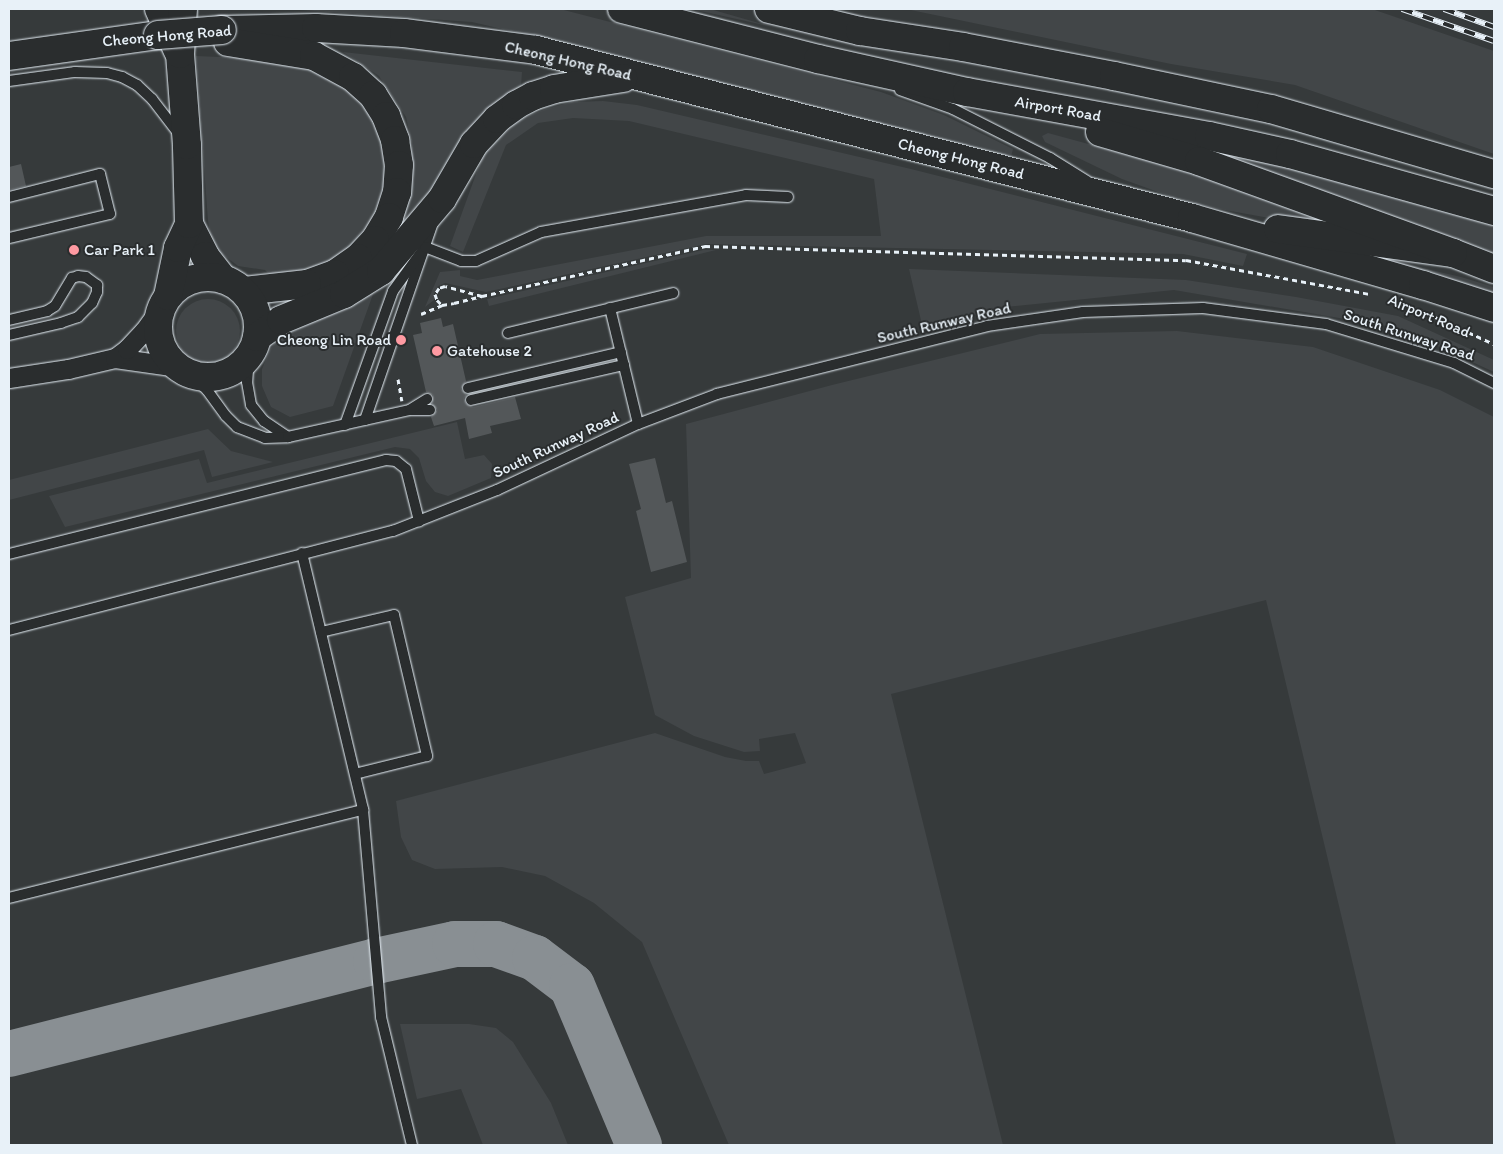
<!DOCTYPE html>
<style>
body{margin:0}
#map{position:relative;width:1503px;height:1154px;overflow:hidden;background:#2a2d2e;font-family:Itim,sans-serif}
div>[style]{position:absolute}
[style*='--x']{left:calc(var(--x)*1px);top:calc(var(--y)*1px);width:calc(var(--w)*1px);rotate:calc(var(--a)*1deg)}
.built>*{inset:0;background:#363a3b}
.green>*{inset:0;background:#424648}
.round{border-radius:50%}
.taxiway>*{height:46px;margin:-23px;padding:0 23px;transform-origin:23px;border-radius:23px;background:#898f93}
.building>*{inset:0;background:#535759}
.path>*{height:3px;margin-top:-1.5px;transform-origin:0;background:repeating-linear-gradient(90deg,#e8f1f8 0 5px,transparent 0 9px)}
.roads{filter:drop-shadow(0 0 1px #e8f1f8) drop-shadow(0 0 1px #e8f1f8)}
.lane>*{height:10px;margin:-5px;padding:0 5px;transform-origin:5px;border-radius:5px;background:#2a2d2e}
.street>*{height:19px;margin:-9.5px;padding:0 9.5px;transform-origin:9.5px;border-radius:9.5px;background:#2a2d2e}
.secondary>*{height:28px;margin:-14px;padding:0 14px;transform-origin:14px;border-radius:14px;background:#2a2d2e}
.secondary>.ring{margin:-14px;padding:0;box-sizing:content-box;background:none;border:28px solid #2a2d2e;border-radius:50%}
.primary>*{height:28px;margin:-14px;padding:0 14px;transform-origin:14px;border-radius:14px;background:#2a2d2e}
.rail>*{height:5.5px;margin-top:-2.75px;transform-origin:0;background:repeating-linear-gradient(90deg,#2a2d2e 0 11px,#e8f1f8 0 22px);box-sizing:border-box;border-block:1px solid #e8f1f8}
.bridges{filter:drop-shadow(0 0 1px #e8f1f8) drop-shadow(0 0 1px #e8f1f8)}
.secondary-bridge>*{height:28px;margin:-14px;padding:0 14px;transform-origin:14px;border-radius:14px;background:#2a2d2e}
.dots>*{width:14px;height:14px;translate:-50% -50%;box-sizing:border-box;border:2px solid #2a2d2e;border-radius:50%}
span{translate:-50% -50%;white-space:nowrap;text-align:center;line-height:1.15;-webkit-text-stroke:4px #2a2d2e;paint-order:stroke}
.street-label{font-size:16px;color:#e8f1f8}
.poi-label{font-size:16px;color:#e8f1f8}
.left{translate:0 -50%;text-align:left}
.right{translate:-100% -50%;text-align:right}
.frame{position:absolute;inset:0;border:10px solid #e8f1f8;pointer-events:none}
</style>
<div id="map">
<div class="built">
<div style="clip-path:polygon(9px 9px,1494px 9px,1494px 1145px,9px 1145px)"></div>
</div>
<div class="green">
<div style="clip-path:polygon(286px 9px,560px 9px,881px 92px,944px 115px,1013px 149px,1011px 157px,582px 47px,472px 22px)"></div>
<div style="clip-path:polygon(691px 9px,710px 9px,773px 27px)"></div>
<div style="clip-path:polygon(906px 9px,1372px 9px,1494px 51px,1494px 154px,1295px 85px,1171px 64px)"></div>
<div style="clip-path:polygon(343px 52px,522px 72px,521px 86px,493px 105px,461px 140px,417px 215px,366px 263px,411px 176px,412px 144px,406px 117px,379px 76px)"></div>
<div style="clip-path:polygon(196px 56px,268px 59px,328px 72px,373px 111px,383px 142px,385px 182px,372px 220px,343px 254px,310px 271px,273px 278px,265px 270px,238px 266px,217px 250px,211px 238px,208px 221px)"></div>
<div style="clip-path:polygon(603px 101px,637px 105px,911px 169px,1247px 254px,1243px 266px,1183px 254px,706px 244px,486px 292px,445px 283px,438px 286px,434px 294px,434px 300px,425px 307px,440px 272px,460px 270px,460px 276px,477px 280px,706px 236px,881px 236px,874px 179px,629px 121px,573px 118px,538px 123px,506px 145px,463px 252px,450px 246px,484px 152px,501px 135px,520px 119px,546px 109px,572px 102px)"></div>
<div style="clip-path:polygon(1048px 133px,1184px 170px,1327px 223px,1324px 228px,1214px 208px,1172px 197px,1122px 179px,1045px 142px,1042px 136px)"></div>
<div style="clip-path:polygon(1195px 141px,1494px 225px,1494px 253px,1350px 209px,1192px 152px)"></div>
<div style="clip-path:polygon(1341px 249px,1461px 277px,1494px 287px,1494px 295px)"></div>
<div style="clip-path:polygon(703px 250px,716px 250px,489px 306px,487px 299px)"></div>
<div style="clip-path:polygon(909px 269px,1186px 280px,1296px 297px,1398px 316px,1494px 360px,1494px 372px,1398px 328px,1174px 290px,1005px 307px,923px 329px)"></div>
<div style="clip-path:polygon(377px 283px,333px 406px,290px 417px,271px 407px,262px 386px,262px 369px,271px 348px,287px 330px,342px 311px)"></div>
<div class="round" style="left:176px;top:299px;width:64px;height:64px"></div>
<div style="clip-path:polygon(1177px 331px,1313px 347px,1440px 390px,1494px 417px,1494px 1145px,1396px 1145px,1266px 600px,891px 694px,1003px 1145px,729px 1145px,642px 942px,594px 903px,545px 876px,502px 867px,435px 869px,412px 860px,401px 837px,396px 801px,655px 733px,725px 757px,746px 761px,759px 761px,764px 774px,806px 763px,795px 733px,759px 739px,760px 751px,744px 752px,694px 736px,655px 715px,625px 597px,691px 578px,686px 424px,832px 385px,1040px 334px)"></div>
<div style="clip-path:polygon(457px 422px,465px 459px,484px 455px,492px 464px,491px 478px,448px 496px,435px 492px,426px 481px,419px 458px,410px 449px,395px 447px,65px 527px,49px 496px,199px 459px,207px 483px)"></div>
<div style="clip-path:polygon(208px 429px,231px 451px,273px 462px,212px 477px,204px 450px,9px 500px,9px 480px)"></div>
<div style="clip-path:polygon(400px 1024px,469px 1024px,496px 1028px,513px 1042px,551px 1103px,568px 1145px,483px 1145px,461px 1089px,417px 1099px)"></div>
</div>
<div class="taxiway">
<div style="--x:9;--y:1054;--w:379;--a:-14.2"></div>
<div style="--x:376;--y:961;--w:81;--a:-12.1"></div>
<div style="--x:455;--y:944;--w:41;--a:0"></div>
<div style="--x:496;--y:944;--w:41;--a:19.7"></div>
<div style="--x:535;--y:958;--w:46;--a:37.1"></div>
<div style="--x:572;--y:986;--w:173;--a:67.2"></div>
</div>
<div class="building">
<div style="clip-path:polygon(21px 164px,26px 186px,9px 190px,9px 167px)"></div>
<div style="clip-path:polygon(441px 318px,443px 327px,453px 324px,466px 381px,461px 389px,467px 395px,464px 398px,466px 404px,473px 407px,515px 397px,521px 419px,490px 426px,492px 433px,469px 439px,465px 418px,434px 426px,431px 417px,437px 410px,432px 404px,433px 395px,426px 392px,413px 335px,422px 333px,420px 323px)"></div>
<div style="clip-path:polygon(655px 458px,666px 503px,672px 501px,687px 562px,651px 572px,636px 511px,641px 509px,629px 464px)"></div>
</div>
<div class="path">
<div style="--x:482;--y:296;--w:38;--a:-165"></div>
<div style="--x:445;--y:286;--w:6;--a:162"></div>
<div style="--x:439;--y:288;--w:7;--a:124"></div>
<div style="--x:435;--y:294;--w:6;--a:72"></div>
<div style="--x:437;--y:300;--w:7;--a:45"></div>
<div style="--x:442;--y:305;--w:12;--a:-9"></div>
<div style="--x:454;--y:303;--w:29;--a:-14"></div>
<div style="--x:482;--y:296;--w:229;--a:-12.6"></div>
<div style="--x:705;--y:246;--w:481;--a:1.7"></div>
<div style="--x:1186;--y:260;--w:186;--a:10.5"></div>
<div style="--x:1411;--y:306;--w:91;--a:24.6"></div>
<div style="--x:421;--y:314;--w:23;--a:-23"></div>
<div style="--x:398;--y:379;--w:22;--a:80"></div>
</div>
<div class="roads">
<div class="lane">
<div style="--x:9;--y:81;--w:67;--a:-7.8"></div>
<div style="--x:75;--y:72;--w:32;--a:2"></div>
<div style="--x:107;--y:73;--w:16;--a:15"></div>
<div style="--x:122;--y:77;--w:17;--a:28"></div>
<div style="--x:137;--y:85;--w:21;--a:43"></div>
<div style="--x:152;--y:99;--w:44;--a:52.4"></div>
<div style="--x:900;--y:90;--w:56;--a:19.7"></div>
<div style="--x:953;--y:109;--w:109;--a:26.8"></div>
<div style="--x:1050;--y:158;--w:44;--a:31.9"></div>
<div style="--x:9;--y:197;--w:94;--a:-14.2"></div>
<div style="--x:100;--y:174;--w:41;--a:76"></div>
<div style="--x:110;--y:214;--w:104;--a:166.6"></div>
<div style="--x:610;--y:308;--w:119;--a:76.4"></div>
<div style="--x:9;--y:320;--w:39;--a:-13"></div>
<div style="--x:47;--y:311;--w:9;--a:-32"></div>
<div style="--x:55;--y:306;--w:33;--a:-59"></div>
<div style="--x:72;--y:278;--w:6;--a:-18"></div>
<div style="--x:78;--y:276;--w:8;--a:7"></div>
<div style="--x:86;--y:277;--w:14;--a:36"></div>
<div style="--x:97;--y:285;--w:7;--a:90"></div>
<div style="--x:97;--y:292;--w:12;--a:114"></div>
<div style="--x:92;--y:303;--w:20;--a:135"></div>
<div style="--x:78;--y:317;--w:18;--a:161"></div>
<div style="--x:61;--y:323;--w:53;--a:167"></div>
<div style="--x:508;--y:333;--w:170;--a:-13.6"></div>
<div style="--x:249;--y:356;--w:26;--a:94"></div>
<div style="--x:247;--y:382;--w:23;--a:80"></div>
<div style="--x:251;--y:405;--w:21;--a:51"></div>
<div style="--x:264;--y:421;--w:29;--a:34"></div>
<div style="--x:187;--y:372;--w:27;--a:42"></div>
<div style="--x:207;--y:390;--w:32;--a:54"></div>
<div style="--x:226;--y:416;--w:16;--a:45"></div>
<div style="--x:237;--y:427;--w:30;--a:21"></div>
<div style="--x:265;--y:438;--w:23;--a:-2"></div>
<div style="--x:288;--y:437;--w:125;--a:-12.5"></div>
<div style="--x:410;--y:410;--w:20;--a:0"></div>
<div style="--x:468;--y:388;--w:157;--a:-13.2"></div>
<div style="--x:471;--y:400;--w:157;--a:-12.9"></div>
<div style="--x:411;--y:409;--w:19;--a:-32"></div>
<div style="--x:365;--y:420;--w:208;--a:-71"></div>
<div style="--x:345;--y:425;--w:142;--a:-70.3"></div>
<div style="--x:393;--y:291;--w:54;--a:-54"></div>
<div style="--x:425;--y:247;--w:39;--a:21"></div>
<div style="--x:461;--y:261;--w:15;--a:0"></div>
<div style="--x:476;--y:261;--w:71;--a:-24"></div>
<div style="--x:541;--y:232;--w:208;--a:-10.2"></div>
<div style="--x:746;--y:195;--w:42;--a:2.7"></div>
<div style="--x:302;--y:553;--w:264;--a:76.6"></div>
<div style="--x:363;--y:810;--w:208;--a:85"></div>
<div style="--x:381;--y:1017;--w:132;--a:76.4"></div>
<div style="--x:9;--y:554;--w:389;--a:-14"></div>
<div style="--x:386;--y:460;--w:10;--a:6"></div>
<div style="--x:396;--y:461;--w:13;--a:39"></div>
<div style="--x:406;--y:469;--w:54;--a:76"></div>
<div style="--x:9;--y:630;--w:397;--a:-14.5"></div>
<div style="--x:393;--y:531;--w:112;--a:-21.5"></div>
<div style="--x:497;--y:490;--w:156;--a:-25.1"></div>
<div style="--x:638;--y:424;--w:85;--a:-20.8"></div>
<div style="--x:717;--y:394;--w:278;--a:-14.1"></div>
<div style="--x:987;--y:326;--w:97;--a:-8.3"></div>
<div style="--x:1083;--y:312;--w:120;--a:-1.9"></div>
<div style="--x:1203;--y:308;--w:124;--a:7.4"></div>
<div style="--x:1326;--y:324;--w:134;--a:16.9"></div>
<div style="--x:1454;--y:363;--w:45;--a:26.6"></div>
<div style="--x:321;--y:632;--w:75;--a:-13.1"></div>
<div style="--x:394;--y:615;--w:145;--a:76.8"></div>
<div style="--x:427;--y:756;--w:74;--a:166"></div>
<div style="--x:9;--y:898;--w:365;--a:-14"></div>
</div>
<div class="street">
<div style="--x:115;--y:358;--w:64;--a:8.1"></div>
<div style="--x:9;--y:378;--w:60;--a:-8.7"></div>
<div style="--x:68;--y:369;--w:48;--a:-13.2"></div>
<div style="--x:115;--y:358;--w:15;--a:-37"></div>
<div style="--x:127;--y:349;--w:25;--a:-47"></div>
<div style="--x:144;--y:331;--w:31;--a:-54"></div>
</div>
<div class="secondary">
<div style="--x:159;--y:9;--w:46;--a:65.7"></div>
<div style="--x:222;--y:30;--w:94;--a:-1.2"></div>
<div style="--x:316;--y:28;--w:88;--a:3.3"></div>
<div style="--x:404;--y:33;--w:133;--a:7.3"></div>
<div style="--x:536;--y:50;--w:677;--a:14.36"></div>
<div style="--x:1192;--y:218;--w:241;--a:16.2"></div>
<div style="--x:1423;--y:285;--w:75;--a:17.9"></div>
<div style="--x:228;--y:42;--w:87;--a:9.2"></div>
<div style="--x:314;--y:56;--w:44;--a:28.3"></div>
<div style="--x:353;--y:77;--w:27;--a:42"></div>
<div style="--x:373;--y:95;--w:25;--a:58"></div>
<div style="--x:386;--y:116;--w:26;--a:69"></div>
<div style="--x:395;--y:140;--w:25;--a:81"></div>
<div style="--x:399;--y:165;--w:27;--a:94"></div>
<div style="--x:397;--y:192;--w:26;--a:108"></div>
<div style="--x:389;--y:217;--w:27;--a:121"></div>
<div style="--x:375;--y:240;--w:25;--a:133"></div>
<div style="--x:358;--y:258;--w:28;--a:145"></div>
<div style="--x:335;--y:274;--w:30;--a:160"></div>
<div style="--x:307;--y:284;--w:63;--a:173.7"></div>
<div style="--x:9;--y:56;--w:150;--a:-8"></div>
<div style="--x:189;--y:224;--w:36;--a:63"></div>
<div style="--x:205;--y:256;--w:29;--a:52"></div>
<div style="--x:1278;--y:229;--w:177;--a:7.8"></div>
<div style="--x:1453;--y:253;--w:44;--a:21.3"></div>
<div class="ring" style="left:158px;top:277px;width:72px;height:72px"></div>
<div style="--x:168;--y:296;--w:49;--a:-78.2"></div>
<div style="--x:178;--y:248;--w:26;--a:-65"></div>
<div style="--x:189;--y:224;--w:79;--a:-91.5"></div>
<div style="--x:187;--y:145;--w:91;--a:-94.4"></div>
<div style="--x:180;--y:54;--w:45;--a:-86.2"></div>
<div style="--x:257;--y:337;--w:29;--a:-35"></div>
<div style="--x:281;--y:320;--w:68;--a:-22.4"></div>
<div style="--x:344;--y:294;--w:44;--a:-31.9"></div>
<div style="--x:381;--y:271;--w:94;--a:-49.7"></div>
<div style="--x:442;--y:199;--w:64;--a:-59.8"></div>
<div style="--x:474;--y:144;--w:34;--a:-47"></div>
<div style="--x:497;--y:119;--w:24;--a:-36"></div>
<div style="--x:516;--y:105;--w:19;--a:-28"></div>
<div style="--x:533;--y:96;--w:22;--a:-18"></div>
<div style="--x:554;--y:89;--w:70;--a:-9.1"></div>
</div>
<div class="primary">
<div style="--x:622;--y:9;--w:202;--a:14.3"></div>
<div style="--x:818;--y:59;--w:153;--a:12.5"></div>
<div style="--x:967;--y:92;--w:246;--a:10.3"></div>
<div style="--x:1209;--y:136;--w:83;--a:12.5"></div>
<div style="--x:1290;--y:154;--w:212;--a:15.6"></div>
<div style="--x:769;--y:9;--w:94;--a:13.6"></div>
<div style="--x:860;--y:31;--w:104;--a:8.8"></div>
<div style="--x:963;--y:47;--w:154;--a:10.9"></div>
<div style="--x:1114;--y:76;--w:160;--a:11.9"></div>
<div style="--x:1271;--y:109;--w:232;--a:16.3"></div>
<div style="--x:1100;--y:132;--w:103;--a:16.3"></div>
<div style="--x:1199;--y:161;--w:270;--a:19.9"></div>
</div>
</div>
<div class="rail">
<div style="--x:1402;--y:9;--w:97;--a:19.2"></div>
<div style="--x:1444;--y:9;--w:53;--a:19.8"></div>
</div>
<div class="bridges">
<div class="secondary-bridge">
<div style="--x:158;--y:35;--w:64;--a:-4.5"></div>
</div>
</div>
<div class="dots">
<div style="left:74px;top:250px;background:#ff9aa2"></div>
<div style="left:401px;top:340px;background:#ff9aa2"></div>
<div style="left:437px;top:351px;background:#ff9aa2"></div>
</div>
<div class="street-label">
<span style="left:167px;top:36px;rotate:-5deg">Cheong Hong Road</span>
<span style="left:568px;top:61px;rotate:13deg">Cheong Hong Road</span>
<span style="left:1058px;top:109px;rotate:10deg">Airport Road</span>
<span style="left:961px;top:159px;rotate:14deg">Cheong Hong Road</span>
<span style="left:1429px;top:316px;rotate:23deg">Airport Road</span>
<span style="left:944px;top:323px;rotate:-13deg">South Runway Road</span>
<span style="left:1409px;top:335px;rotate:18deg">South Runway Road</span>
<span style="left:556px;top:445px;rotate:-25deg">South Runway Road</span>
</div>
<div class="poi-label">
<span class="left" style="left:84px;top:250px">Car Park 1</span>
<span class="right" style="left:391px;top:340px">Cheong Lin Road</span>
<span class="left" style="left:447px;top:351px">Gatehouse 2</span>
</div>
<div class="frame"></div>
</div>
